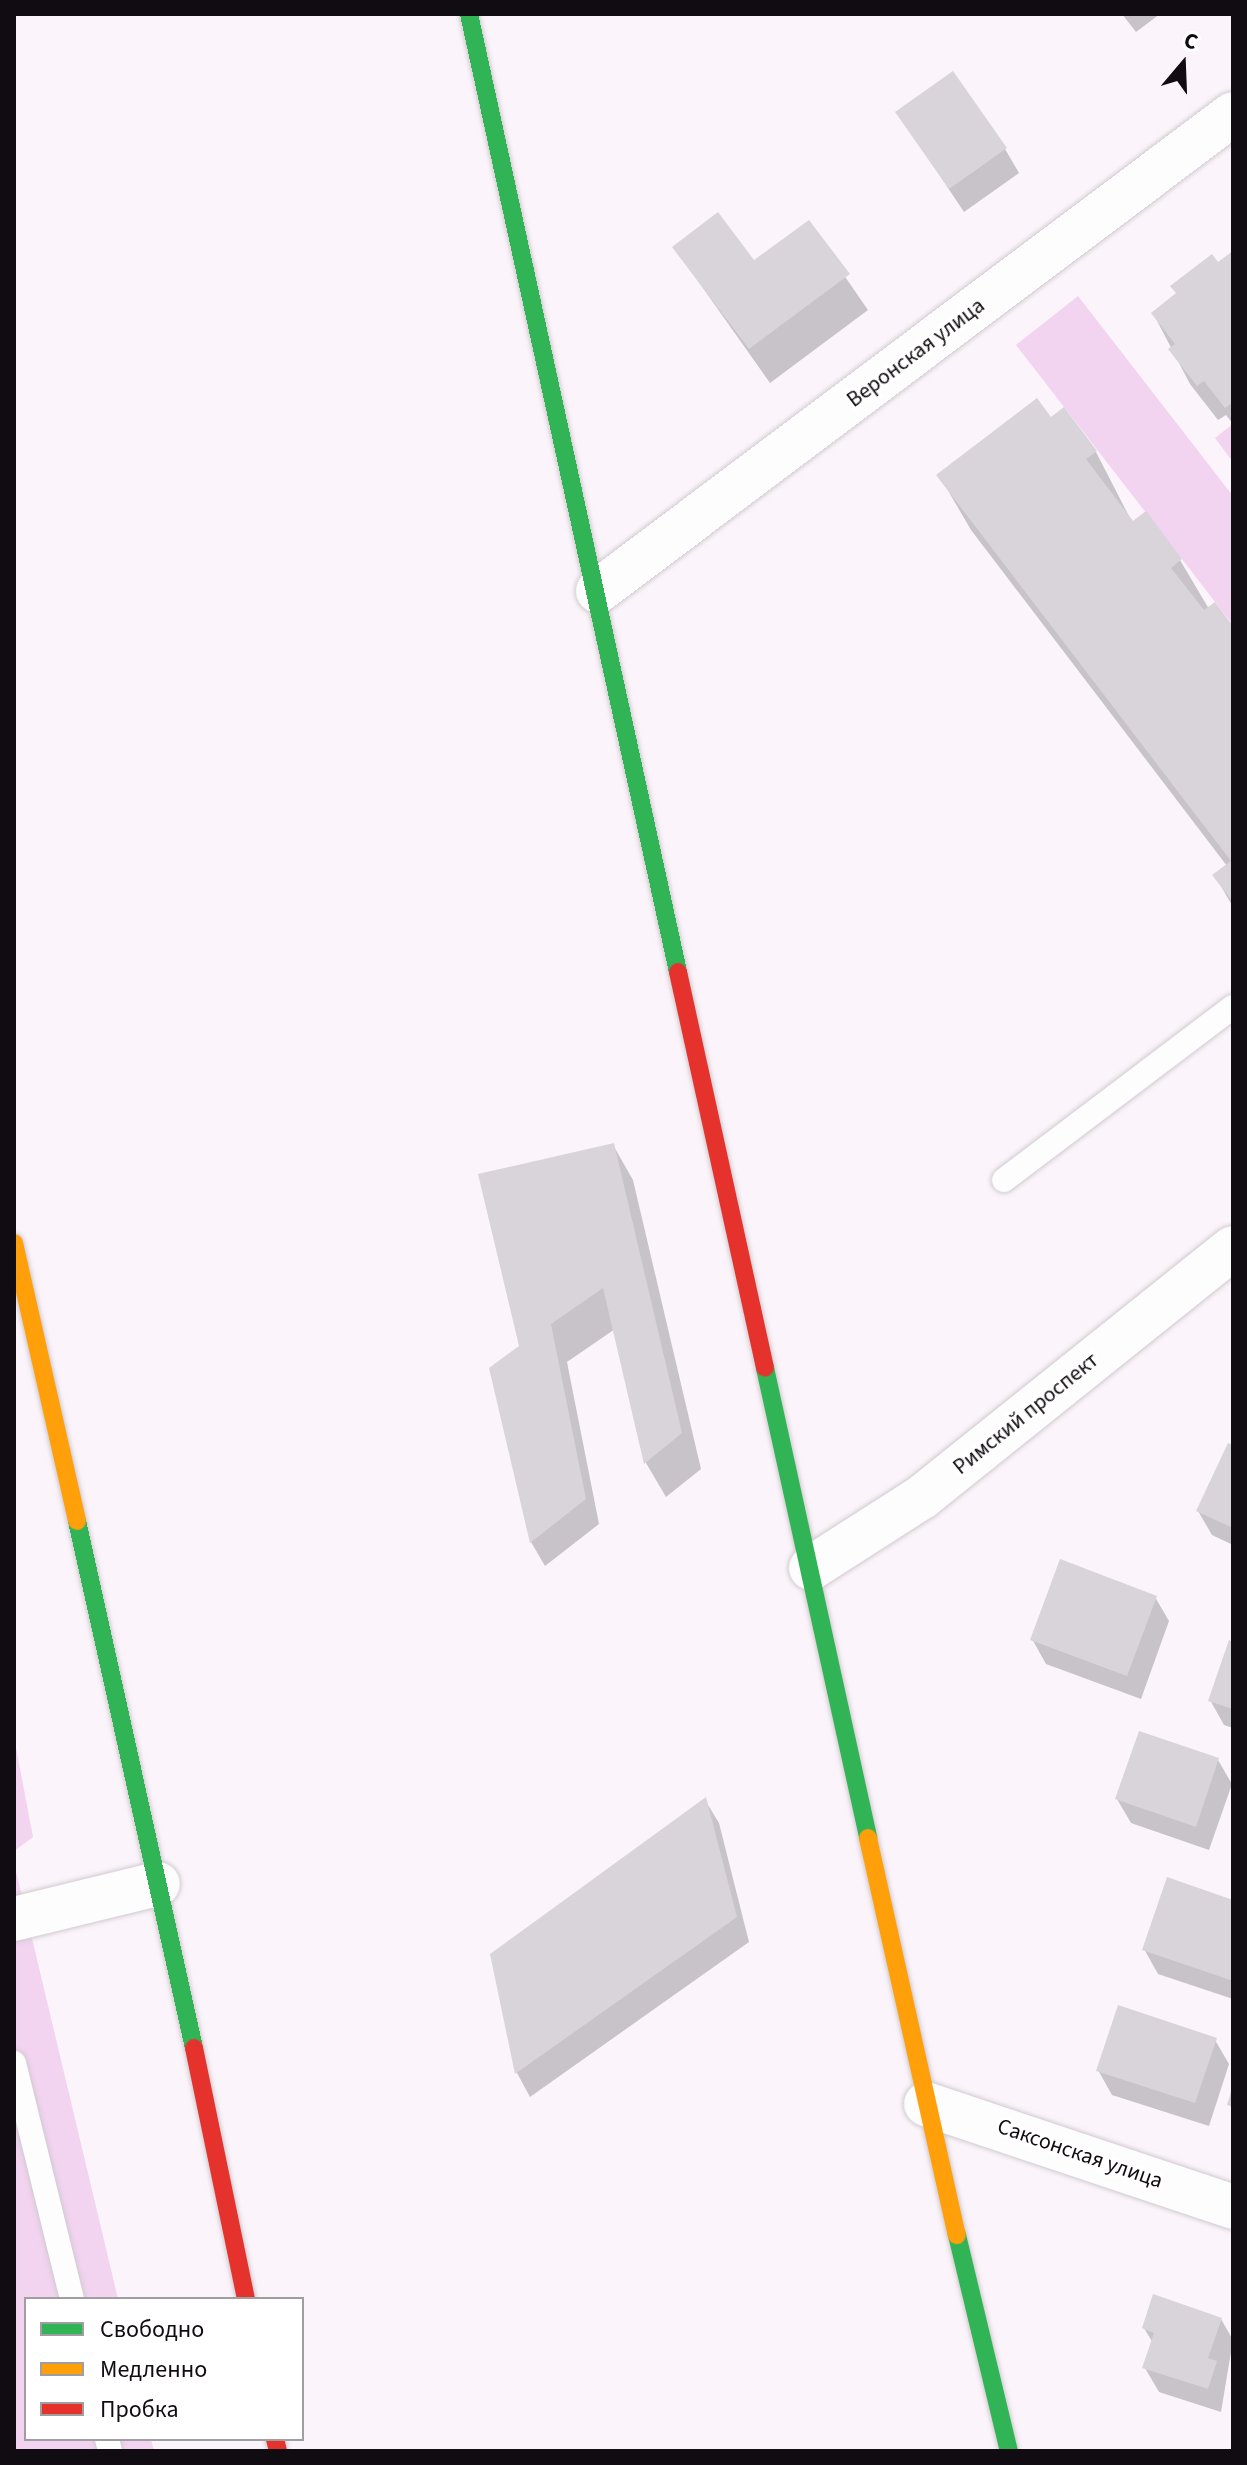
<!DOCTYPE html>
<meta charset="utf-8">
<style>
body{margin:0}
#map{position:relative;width:1247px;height:2465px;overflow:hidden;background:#fbf4fa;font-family:"Source Sans 3",sans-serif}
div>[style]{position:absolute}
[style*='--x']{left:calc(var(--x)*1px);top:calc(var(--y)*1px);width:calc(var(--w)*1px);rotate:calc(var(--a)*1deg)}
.green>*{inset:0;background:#f2d3f0}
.shadow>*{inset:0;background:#0003}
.building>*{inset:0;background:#d9d4d9}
.roads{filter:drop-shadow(0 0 2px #d0cacf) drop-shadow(0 0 2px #d0cacf)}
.lane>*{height:24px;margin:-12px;padding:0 12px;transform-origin:12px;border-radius:12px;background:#fefdfe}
.street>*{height:44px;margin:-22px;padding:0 22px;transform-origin:22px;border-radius:22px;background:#fefdfe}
.fast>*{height:18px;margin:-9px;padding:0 9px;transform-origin:9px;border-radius:9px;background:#30b455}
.slow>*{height:18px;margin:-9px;padding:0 9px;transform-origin:9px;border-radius:9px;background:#ff9f0a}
.jam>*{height:18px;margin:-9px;padding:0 9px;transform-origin:9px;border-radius:9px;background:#e5322d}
span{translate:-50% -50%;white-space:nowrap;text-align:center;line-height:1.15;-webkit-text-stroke:7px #fff;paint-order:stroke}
.street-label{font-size:22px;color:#110c11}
.frame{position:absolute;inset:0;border:16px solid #110c11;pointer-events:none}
.legend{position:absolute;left:24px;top:2297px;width:280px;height:144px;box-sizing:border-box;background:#fff;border:2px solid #a09ea0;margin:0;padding:10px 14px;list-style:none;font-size:24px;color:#110c11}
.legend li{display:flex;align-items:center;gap:16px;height:40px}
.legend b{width:40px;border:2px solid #a09ea0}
.north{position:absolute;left:1143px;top:24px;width:80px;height:80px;-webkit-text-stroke:6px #fff;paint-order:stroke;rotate:19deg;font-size:22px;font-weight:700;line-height:32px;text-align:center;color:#110c11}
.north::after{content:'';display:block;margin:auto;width:28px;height:36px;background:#110c11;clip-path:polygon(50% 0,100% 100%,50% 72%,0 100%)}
</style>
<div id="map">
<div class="green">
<div style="clip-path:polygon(1078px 296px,1233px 496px,1233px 625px,1016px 345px)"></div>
<div style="clip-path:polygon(1233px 424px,1233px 462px,1215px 438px)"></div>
<div style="clip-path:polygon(14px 1737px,33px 1837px,14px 1851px)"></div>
<div style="clip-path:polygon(14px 1863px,118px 2299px,26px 2299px,26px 2439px,151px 2439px,154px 2451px,14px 2451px)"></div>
</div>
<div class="shadow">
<div style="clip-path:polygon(1122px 14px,1160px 14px,1136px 32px)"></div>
<div style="clip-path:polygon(898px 113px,1005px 149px,1019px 173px,964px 212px)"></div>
<div style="clip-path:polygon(808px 223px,868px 310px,770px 383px,674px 247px,754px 263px)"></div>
<div style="clip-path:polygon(1233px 254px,1233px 424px,1226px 415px,1218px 420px,1190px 384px,1153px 313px)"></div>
<div style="clip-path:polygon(1051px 420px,1096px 452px,1133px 524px,1180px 560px,1209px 609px,1233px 629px,1233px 907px,1215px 876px,1227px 866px,971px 530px,939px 475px)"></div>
<div style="clip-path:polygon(613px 1145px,633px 1180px,701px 1469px,666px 1497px,646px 1463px,615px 1329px,567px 1362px,599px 1524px,545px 1566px,531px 1542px,491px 1369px,522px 1347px)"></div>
<div style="clip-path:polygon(1233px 1447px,1233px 1545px,1212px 1535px,1198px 1511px)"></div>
<div style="clip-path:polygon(1155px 1597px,1169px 1621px,1141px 1699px,1046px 1664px,1032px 1639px)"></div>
<div style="clip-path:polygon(1233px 1644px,1233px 1728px,1224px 1725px,1210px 1700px)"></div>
<div style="clip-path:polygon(1218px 1760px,1232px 1784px,1209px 1850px,1131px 1823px,1117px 1799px)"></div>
<div style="clip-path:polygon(705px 1800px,719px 1823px,749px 1942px,530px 2097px,517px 2073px,492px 1955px)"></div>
<div style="clip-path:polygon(1233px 1902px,1233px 1999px,1158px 1974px,1144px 1949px)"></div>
<div style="clip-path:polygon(1215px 2040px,1229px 2064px,1209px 2126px,1112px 2095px,1098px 2070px)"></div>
<div style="clip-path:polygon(1221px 2319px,1233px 2340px,1221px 2412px,1159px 2392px,1145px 2368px,1153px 2343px,1144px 2328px)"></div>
</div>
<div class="building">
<div style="clip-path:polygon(953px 71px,1007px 148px,949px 189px,895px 112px)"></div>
<div style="clip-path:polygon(718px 212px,754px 260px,809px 220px,850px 274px,749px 349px,672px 247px)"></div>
<div style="clip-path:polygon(1233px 251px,1233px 402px,1225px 408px,1204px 381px,1197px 386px,1168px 349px,1175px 344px,1151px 313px,1176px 293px,1170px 286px,1212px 254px,1218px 262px)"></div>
<div style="clip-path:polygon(1037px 398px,1051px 417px,1064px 407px,1097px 451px,1086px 459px,1133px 521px,1146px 511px,1182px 559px,1171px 568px,1204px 610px,1215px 602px,1233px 626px,1233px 902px,1212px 875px,1231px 861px,936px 475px)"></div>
<div style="clip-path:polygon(614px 1143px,682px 1433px,644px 1464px,603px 1288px,551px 1324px,586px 1499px,530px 1543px,489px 1368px,519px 1346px,478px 1174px)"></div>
<div style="clip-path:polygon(1228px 1443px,1233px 1445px,1233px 1528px,1196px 1511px)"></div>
<div style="clip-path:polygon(1060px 1559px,1157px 1596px,1127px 1676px,1030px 1640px)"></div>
<div style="clip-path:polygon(1229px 1640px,1233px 1642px,1233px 1709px,1208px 1701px)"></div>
<div style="clip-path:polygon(1139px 1731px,1219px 1758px,1196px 1827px,1115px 1799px)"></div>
<div style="clip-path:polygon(706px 1797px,737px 1917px,515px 2074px,490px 1954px)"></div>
<div style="clip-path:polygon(1167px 1877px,1233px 1900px,1233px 1981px,1142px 1950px)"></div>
<div style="clip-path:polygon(1118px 2005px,1217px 2038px,1195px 2103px,1096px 2071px)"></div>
<div style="clip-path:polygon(1232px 2088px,1233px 2088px,1233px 2107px,1227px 2105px)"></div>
<div style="clip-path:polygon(1153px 2294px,1222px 2318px,1208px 2358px,1217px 2361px,1208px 2389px,1142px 2368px,1154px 2333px,1142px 2328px)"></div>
</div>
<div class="roads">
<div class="lane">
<div style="--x:1004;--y:1180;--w:287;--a:-37.1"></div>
<div style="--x:14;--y:2063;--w:243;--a:76.2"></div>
<div style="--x:107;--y:2439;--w:12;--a:76"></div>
</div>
<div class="street">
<div style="--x:598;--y:591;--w:794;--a:-36.91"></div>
<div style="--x:811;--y:1568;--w:132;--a:-32.6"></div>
<div style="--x:922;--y:1497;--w:398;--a:-38.7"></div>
<div style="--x:14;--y:1919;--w:148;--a:-13.7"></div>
<div style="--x:926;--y:2104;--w:324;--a:18.5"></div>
</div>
<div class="fast">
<div style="--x:469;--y:14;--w:981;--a:77.69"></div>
<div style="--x:765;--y:1368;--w:481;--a:77.6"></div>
<div style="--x:77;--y:1521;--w:540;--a:77.48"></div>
<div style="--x:957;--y:2235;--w:222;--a:76.5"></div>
</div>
<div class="slow">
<div style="--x:14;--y:1243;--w:285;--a:77.2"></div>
<div style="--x:868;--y:1838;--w:407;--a:77.4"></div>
</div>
<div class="jam">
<div style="--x:678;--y:972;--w:405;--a:77.6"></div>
<div style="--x:194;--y:2048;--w:256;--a:78.3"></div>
<div style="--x:275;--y:2439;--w:12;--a:76"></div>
</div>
</div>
<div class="street-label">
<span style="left:916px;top:353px;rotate:-37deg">Веронская улица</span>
<span style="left:1026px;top:1414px;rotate:-39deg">Римский проспект</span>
<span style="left:1080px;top:2154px;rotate:19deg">Саксонская улица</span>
</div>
<div class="frame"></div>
<ul class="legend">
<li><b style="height:10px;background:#30b455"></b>Свободно</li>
<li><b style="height:10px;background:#ff9f0a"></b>Медленно</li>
<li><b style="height:10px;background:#e5322d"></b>Пробка</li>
</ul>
<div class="north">С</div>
</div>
